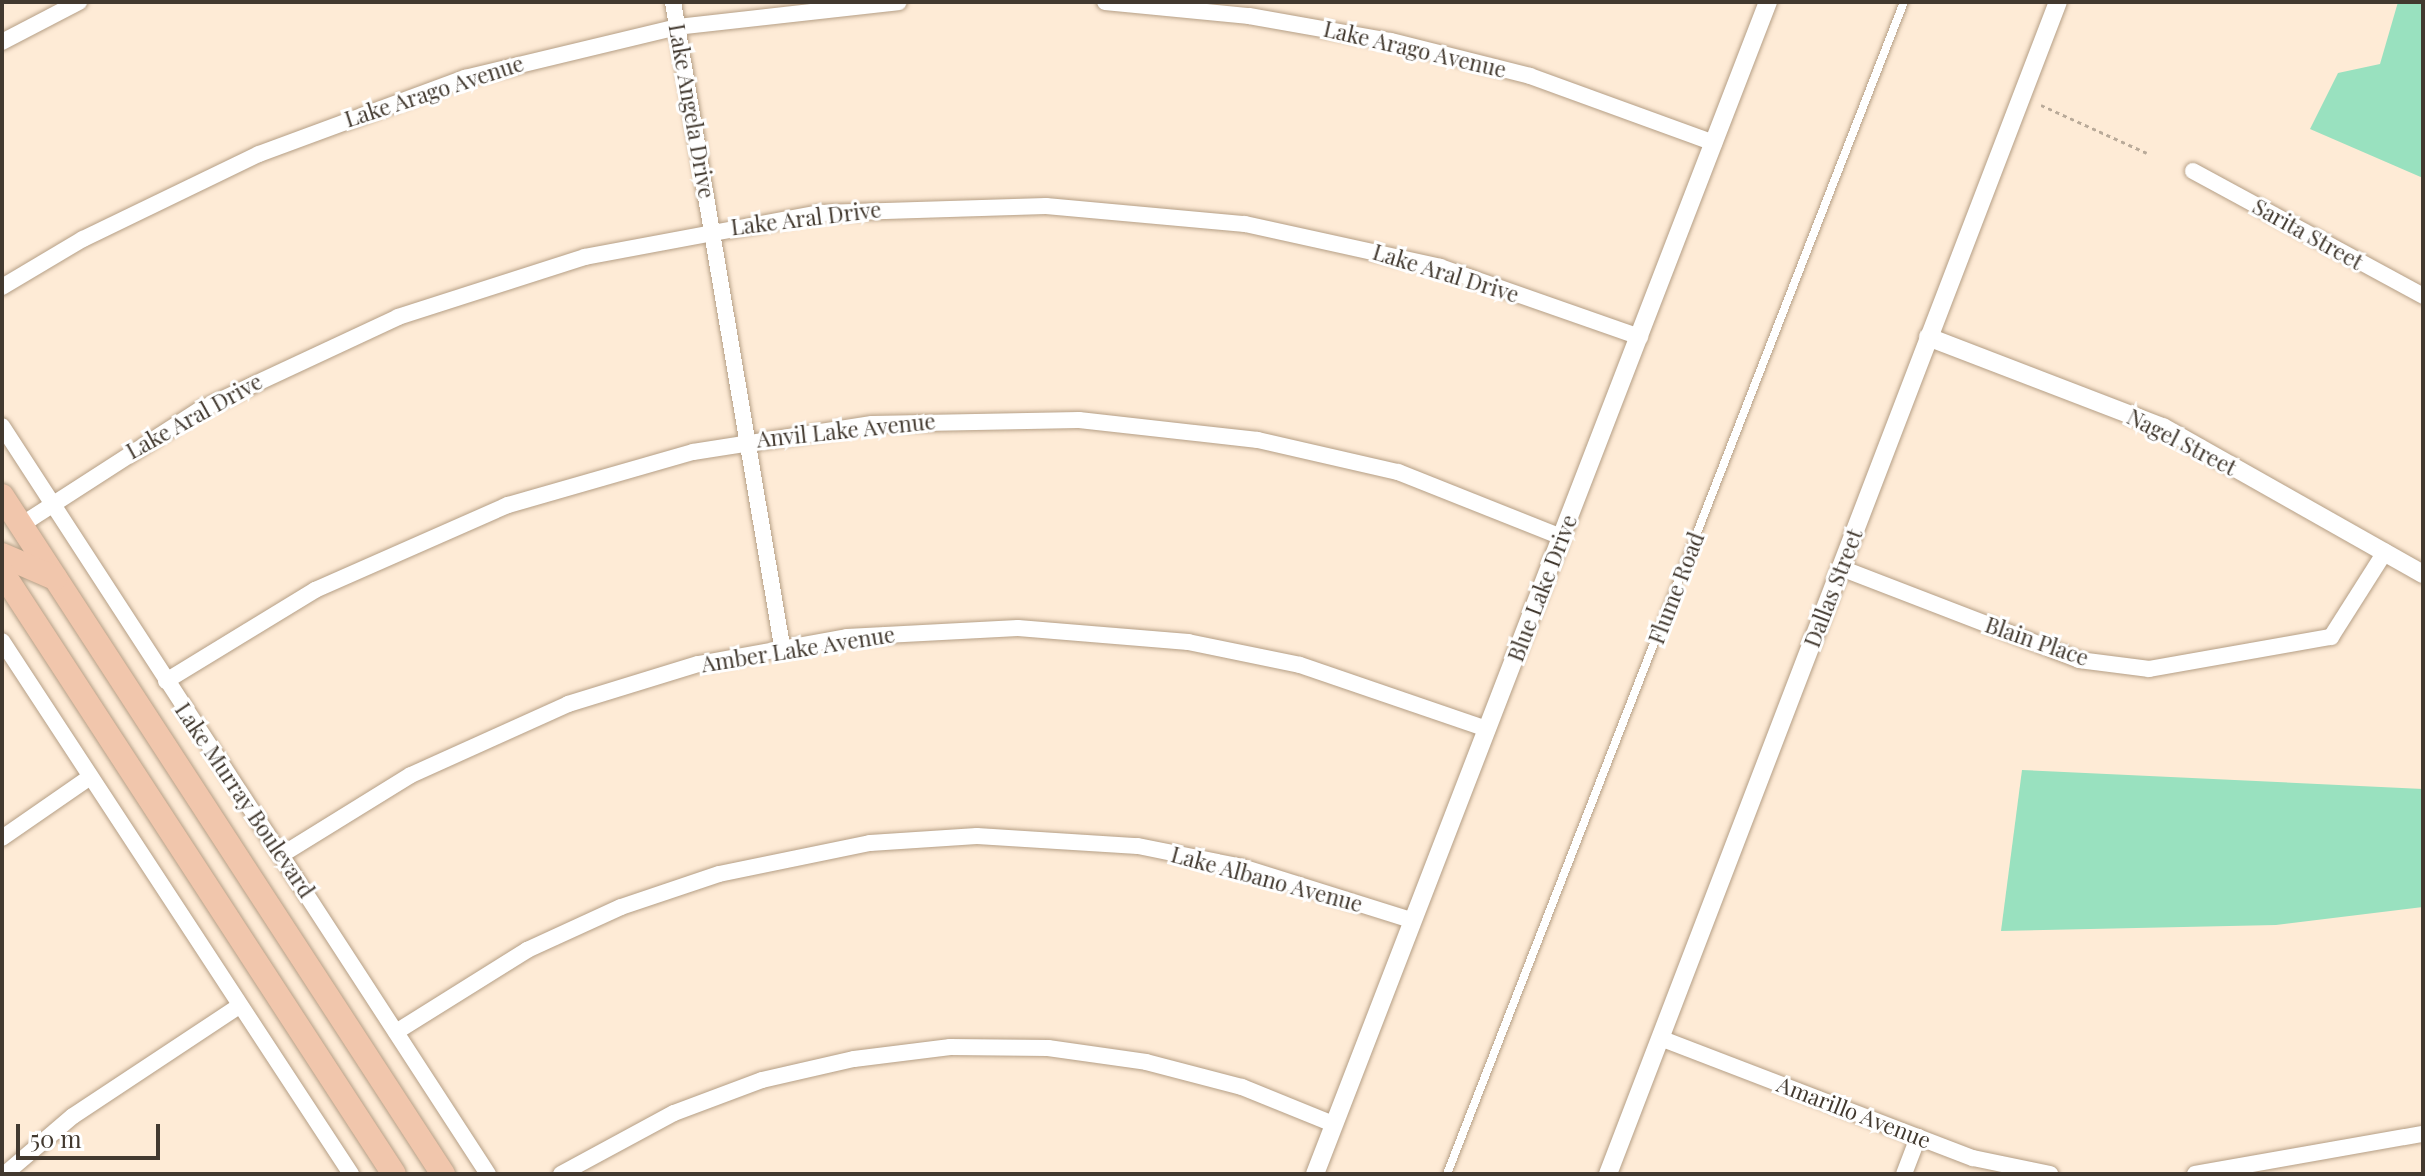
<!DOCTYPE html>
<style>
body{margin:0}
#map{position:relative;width:2425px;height:1176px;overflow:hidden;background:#feebd6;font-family:"Playfair Display",serif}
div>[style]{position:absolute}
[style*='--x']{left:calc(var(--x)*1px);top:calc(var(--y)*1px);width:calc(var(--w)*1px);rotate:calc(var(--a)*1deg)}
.green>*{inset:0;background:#99e1bf}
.path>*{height:3px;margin-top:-1.5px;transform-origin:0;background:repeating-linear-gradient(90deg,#b9aa99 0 4px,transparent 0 8px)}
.roads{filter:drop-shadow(0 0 2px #b59f86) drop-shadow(0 0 2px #b59f86)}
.service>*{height:8px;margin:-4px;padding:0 4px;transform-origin:4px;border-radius:4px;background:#fff}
.minor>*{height:16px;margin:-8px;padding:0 8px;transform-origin:8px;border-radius:8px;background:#fff}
.tertiary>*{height:18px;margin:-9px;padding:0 9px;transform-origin:9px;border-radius:9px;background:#fff}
.primary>*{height:24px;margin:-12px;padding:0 12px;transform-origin:12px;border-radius:12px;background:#f1c6ac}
span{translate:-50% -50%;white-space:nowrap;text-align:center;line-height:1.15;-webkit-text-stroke:6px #fff;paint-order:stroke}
.street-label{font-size:22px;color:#42392f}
.frame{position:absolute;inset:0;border:4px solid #42392f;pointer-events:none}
.scale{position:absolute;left:16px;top:1124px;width:144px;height:36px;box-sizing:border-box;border:4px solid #42392f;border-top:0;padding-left:10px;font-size:24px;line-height:28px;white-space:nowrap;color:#42392f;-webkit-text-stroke:6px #fff;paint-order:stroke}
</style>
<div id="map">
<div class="green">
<div style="clip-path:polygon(2398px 2px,2423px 2px,2423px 178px,2310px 129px,2338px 73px,2380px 64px)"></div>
<div style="clip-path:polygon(2022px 770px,2423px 789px,2423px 907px,2276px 925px,2001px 931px)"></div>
</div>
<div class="path">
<div style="--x:2041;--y:105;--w:116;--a:24.4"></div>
</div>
<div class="roads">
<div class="service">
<div style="--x:1447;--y:1174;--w:1258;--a:-68.7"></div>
</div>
<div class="minor">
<div style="--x:673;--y:2;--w:653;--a:80.39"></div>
<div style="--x:1105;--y:2;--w:145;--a:5.6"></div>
<div style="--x:1249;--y:16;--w:144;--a:10"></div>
<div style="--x:1391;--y:41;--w:143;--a:14.1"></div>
<div style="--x:1530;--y:76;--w:196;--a:20"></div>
<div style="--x:2;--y:42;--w:87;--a:-27.5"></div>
<div style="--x:2193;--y:171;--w:262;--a:28.5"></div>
<div style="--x:2;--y:287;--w:94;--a:-30.7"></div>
<div style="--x:83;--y:239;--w:195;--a:-25.8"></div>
<div style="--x:259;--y:154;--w:220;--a:-20.3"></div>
<div style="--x:465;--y:78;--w:218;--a:-13.5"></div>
<div style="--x:677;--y:27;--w:223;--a:-6.4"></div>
<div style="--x:2;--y:426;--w:892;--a:56.99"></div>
<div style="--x:21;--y:525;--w:214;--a:-32.8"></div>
<div style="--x:201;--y:409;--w:217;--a:-25"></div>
<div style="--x:398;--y:317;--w:196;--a:-17.8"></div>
<div style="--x:585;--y:257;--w:240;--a:-10.6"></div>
<div style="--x:821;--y:213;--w:225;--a:-1.8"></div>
<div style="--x:1046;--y:206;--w:200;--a:5.2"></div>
<div style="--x:1245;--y:224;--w:200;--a:12.4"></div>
<div style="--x:1440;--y:267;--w:212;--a:19.3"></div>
<div style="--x:1841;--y:568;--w:255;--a:21.1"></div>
<div style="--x:2079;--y:660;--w:71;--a:7.3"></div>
<div style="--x:2149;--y:669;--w:185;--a:-10"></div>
<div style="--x:2331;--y:637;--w:101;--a:-57.6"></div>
<div style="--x:2;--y:641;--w:637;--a:56.78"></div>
<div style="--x:166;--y:681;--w:175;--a:-31.4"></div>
<div style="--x:315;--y:590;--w:211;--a:-23.8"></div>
<div style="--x:508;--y:505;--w:192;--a:-16"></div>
<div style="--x:693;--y:452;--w:181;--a:-8.9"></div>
<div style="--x:872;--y:424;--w:207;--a:-1.1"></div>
<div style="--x:1079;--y:420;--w:180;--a:6.4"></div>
<div style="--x:1258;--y:440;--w:144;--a:12.9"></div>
<div style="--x:1398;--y:472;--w:175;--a:21.7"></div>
<div style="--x:2;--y:838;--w:107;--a:-34.7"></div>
<div style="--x:283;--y:854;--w:150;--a:-31.7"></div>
<div style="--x:411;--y:775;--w:172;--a:-24.3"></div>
<div style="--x:568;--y:704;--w:136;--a:-17.1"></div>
<div style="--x:698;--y:664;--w:151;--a:-10.3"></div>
<div style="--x:847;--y:637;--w:171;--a:-3"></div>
<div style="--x:1018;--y:628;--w:171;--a:4.7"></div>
<div style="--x:1188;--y:642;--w:114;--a:11.6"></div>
<div style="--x:1300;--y:665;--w:198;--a:18.9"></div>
<div style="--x:396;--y:1032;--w:155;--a:-32"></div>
<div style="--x:527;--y:950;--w:103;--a:-24.6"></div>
<div style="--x:621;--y:907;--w:103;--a:-18.6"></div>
<div style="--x:719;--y:874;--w:154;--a:-11.6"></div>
<div style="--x:870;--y:843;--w:107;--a:-3.7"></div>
<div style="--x:977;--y:836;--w:161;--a:3.6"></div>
<div style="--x:1138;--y:846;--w:106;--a:11.4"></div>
<div style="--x:1242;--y:867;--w:177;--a:17.4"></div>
<div style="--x:1660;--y:1038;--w:335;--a:21"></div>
<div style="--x:1973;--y:1158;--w:79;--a:11.7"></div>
<div style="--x:5;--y:1174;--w:89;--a:-40.5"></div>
<div style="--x:73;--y:1116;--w:199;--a:-33.5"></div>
<div style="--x:561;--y:1174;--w:128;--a:-28.4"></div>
<div style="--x:674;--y:1113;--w:94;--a:-20.6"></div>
<div style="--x:762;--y:1080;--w:94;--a:-12.9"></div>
<div style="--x:854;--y:1059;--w:97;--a:-7.1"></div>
<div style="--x:950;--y:1047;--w:98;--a:0.6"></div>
<div style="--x:1048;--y:1048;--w:99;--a:8.1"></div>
<div style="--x:1146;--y:1062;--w:99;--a:14.6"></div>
<div style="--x:1242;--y:1087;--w:98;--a:22.1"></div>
<div style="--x:1904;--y:1174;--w:40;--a:-69"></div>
<div style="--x:2195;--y:1174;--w:231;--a:-10"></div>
</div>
<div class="tertiary">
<div style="--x:1928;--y:337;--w:252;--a:21"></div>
<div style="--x:2163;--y:427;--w:299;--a:29.5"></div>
<div style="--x:1315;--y:1174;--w:1257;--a:-68.87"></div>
<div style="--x:1608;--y:1174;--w:1255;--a:-69"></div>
</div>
<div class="primary">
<div style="--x:2;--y:496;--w:809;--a:56.96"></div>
<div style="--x:2;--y:555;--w:58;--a:23.5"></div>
<div style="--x:2;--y:572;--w:718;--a:56.93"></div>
</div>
</div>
<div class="street-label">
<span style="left:1415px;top:49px;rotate:13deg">Lake Arago Avenue</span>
<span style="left:434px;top:91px;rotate:-18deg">Lake Arago Avenue</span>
<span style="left:692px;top:111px;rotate:80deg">Lake Angela Drive</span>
<span style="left:806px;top:218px;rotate:-7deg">Lake Aral Drive</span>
<span style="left:2308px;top:234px;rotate:29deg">Sarita Street</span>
<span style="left:1446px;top:273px;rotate:17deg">Lake Aral Drive</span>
<span style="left:194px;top:416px;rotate:-29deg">Lake Aral Drive</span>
<span style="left:846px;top:430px;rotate:-6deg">Anvil Lake Avenue</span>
<span style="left:2182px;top:442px;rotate:27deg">Nagel Street</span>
<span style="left:1542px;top:588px;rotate:-69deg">Blue Lake Drive</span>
<span style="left:1676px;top:588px;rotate:-69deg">Flume Road</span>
<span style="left:1833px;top:588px;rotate:-69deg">Dallas Street</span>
<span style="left:2037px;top:641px;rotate:19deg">Blain Place</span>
<span style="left:798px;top:649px;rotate:-9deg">Amber Lake Avenue</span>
<span style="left:245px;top:800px;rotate:56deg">Lake Murray Boulevard</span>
<span style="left:1267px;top:879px;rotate:15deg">Lake Albano Avenue</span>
<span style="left:1854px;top:1112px;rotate:21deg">Amarillo Avenue</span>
</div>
<div class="frame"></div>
<div class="scale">50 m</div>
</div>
